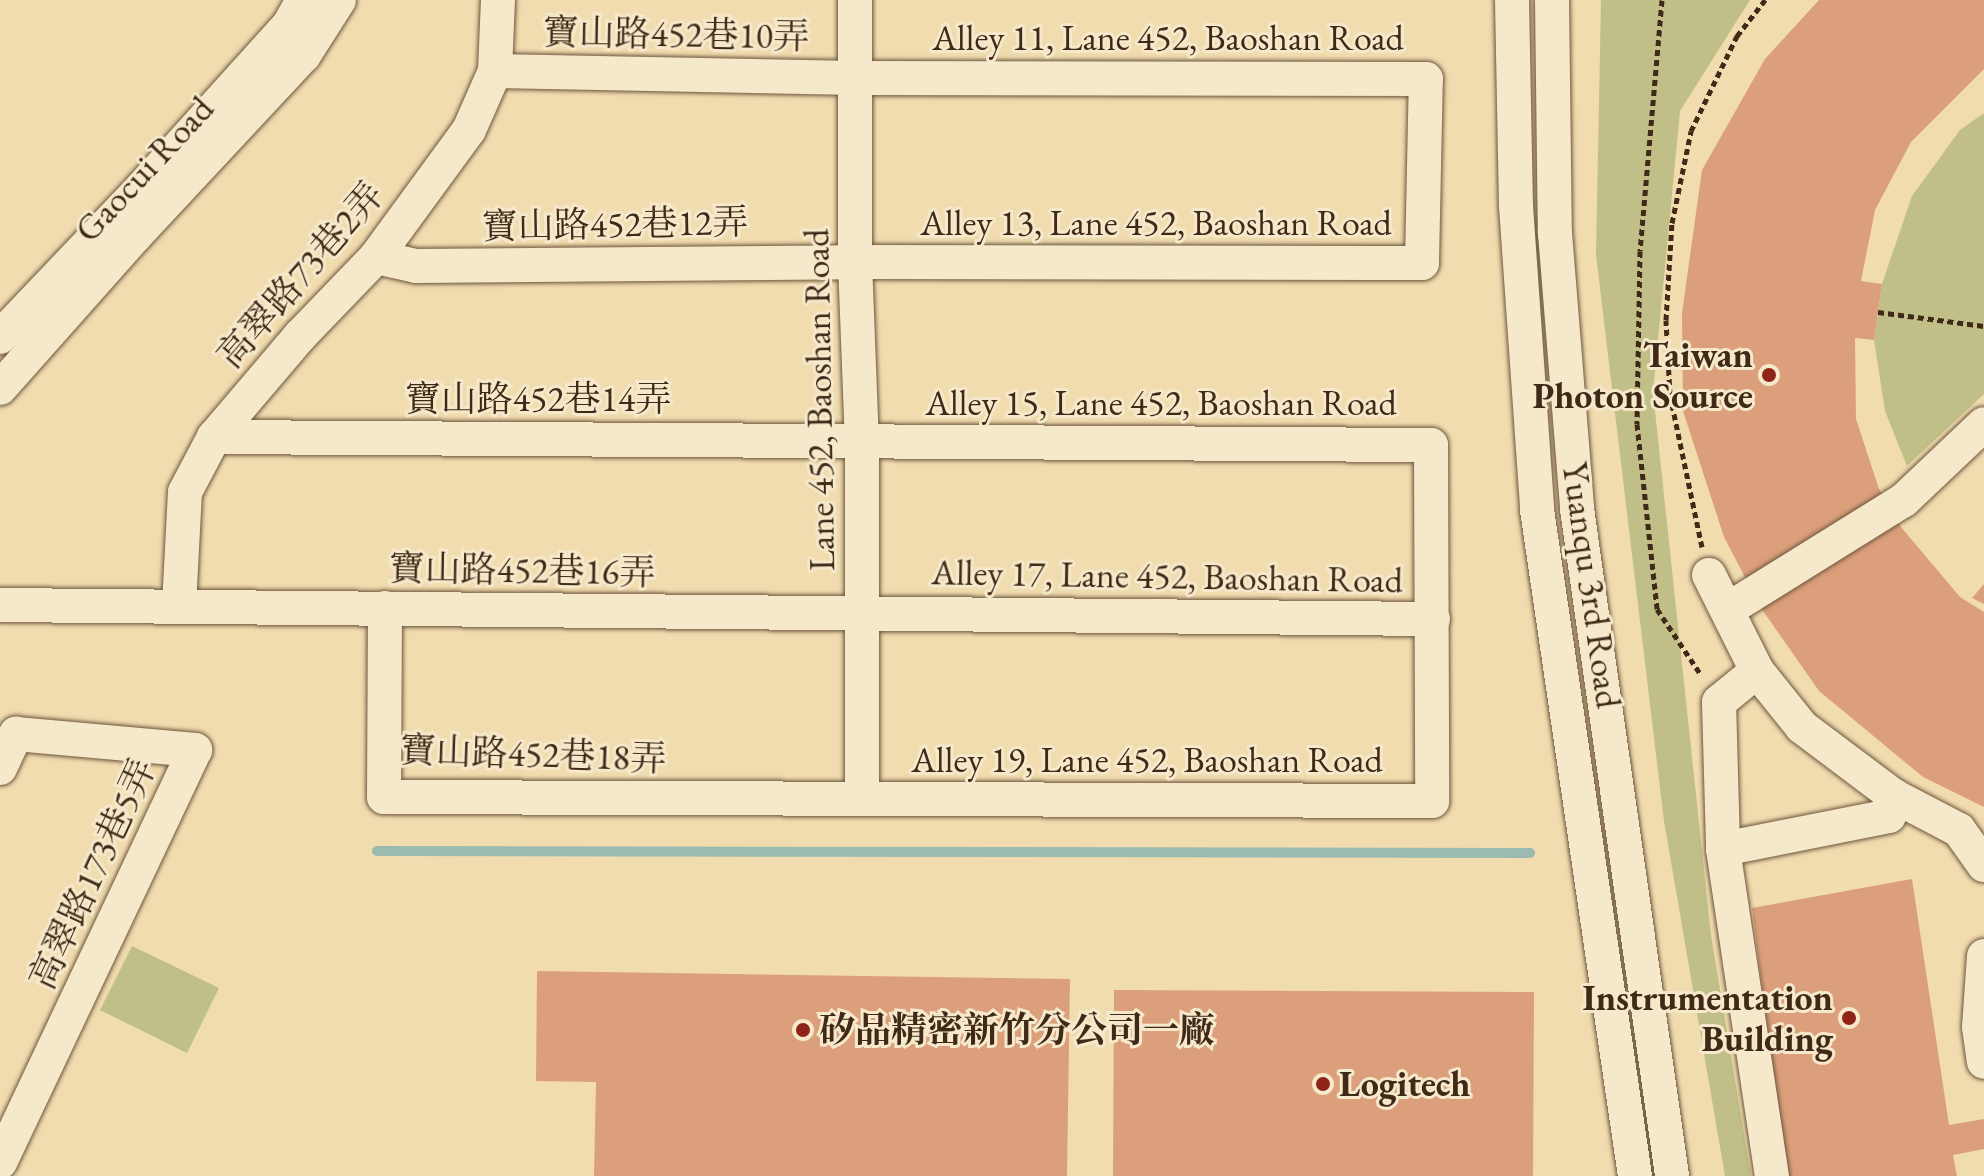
<!DOCTYPE html>
<meta charset="utf-8">
<style>
body{margin:0}
#map{position:relative;width:1984px;height:1176px;overflow:hidden;background:#f1dcaf;font-family:"EB Garamond","Noto Serif TC",serif}
div>[style]{position:absolute}
[style*='--x']{left:calc(var(--x)*1px);top:calc(var(--y)*1px);width:calc(var(--w)*1px);rotate:calc(var(--a)*1deg)}
.green>*{inset:0;background:#c0bf87}
.stream>*{height:10px;margin:-5px;padding:0 5px;transform-origin:5px;border-radius:5px;background:#9bbab0}
.building>*{inset:0;background:#dc9f7b}
.path>*{height:5px;margin-top:-2.5px;transform-origin:0;background:repeating-linear-gradient(90deg,#402917 0 6px,transparent 0 10px)}
.roads{filter:drop-shadow(0 0 2px #6c563d) drop-shadow(0 0 2px #6c563d)}
.minor>*{height:34px;margin:-17px;padding:0 17px;transform-origin:17px;border-radius:17px;background:#f6e8cb}
.dots>*{width:22px;height:22px;translate:-50% -50%;box-sizing:border-box;border:4px solid #f6e8cb;border-radius:50%}
span{translate:-50% -50%;white-space:nowrap;text-align:center;line-height:1.15;-webkit-text-stroke:6px #f6e8cb;paint-order:stroke}
.street-label{font-size:36px;color:#402917}
.poi-label{font-size:36px;color:#402917;font-weight:700}
.right{translate:-100% -50%;text-align:right}
.left{translate:0 -50%;text-align:left}
</style>
<div id="map">
<div class="green">
<div style="clip-path:polygon(1601px 0,1750px 0,1680px 111px,1653px 392px,1711px 935px,1751px 1176px,1725px 1176px,1664px 821px,1596px 255px)"></div>
<div style="clip-path:polygon(1984px 113px,1984px 394px,1907px 466px,1885px 411px,1874px 340px,1882px 284px,1912px 196px,1960px 130px)"></div>
<div style="clip-path:polygon(132px 946px,219px 988px,187px 1053px,100px 1010px)"></div>
</div>
<div class="stream">
<div style="--x:377;--y:851;--w:1153;--a:0.1"></div>
</div>
<div class="building">
<div style="clip-path:polygon(1819px 0,1984px 0,1984px 69px,1911px 142px,1875px 210px,1861px 281px,1882px 284px,1874px 340px,1855px 338px,1856px 419px,1879px 489px,1901px 527px,1960px 597px,1984px 612px,1984px 807px,1923px 777px,1819px 691px,1761px 608px,1724px 537px,1683px 411px,1682px 313px,1702px 170px,1765px 59px)"></div>
<div style="clip-path:polygon(1984px 584px,1984px 604px,1972px 598px)"></div>
<div style="clip-path:polygon(1912px 879px,1949px 1125px,1984px 1119px,1984px 1149px,1953px 1155px,1957px 1176px,1786px 1176px,1752px 908px)"></div>
<div style="clip-path:polygon(537px 971px,1070px 979px,1067px 1176px,594px 1176px,596px 1082px,536px 1081px)"></div>
<div style="clip-path:polygon(1114px 990px,1534px 992px,1533px 1176px,1113px 1176px)"></div>
</div>
<div class="path">
<div style="--x:1662;--y:0;--w:252;--a:95"></div>
<div style="--x:1640;--y:251;--w:173;--a:91"></div>
<div style="--x:1637;--y:424;--w:186;--a:83.8"></div>
<div style="--x:1657;--y:609;--w:79;--a:56.3"></div>
<div style="--x:1878;--y:312;--w:107;--a:7.5"></div>
<div style="--x:1702;--y:547;--w:155;--a:-101.9"></div>
<div style="--x:1670;--y:395;--w:75;--a:-93.1"></div>
<div style="--x:1666;--y:320;--w:97;--a:-86.5"></div>
<div style="--x:1672;--y:223;--w:94;--a:-78.3"></div>
<div style="--x:1691;--y:131;--w:106;--a:-64.2"></div>
<div style="--x:1737;--y:36;--w:46;--a:-52.1"></div>
</div>
<div class="roads">
<div class="minor">
<div style="--x:855;--y:0;--w:262;--a:90"></div>
<div style="--x:855;--y:262;--w:179;--a:87.8"></div>
<div style="--x:862;--y:441;--w:358;--a:90"></div>
<div style="--x:1512;--y:0;--w:206;--a:88.9"></div>
<div style="--x:1516;--y:206;--w:305;--a:86"></div>
<div style="--x:1537;--y:510;--w:673;--a:81.63"></div>
<div style="--x:1552;--y:0;--w:233;--a:89.3"></div>
<div style="--x:1555;--y:233;--w:277;--a:85.4"></div>
<div style="--x:1577;--y:509;--w:674;--a:81.89"></div>
<div style="--x:376;--y:257;--w:41;--a:12.7"></div>
<div style="--x:416;--y:266;--w:439;--a:-0.5"></div>
<div style="--x:855;--y:262;--w:567;--a:0.1"></div>
<div style="--x:1422;--y:263;--w:184;--a:-88.8"></div>
<div style="--x:1426;--y:79;--w:570;--a:-179.9"></div>
<div style="--x:856;--y:78;--w:361;--a:-178.9"></div>
<div style="--x:0;--y:337;--w:206;--a:-46.4"></div>
<div style="--x:142;--y:188;--w:219;--a:-48"></div>
<div style="--x:289;--y:25;--w:29;--a:-61"></div>
<div style="--x:0;--y:388;--w:205;--a:-48.4"></div>
<div style="--x:136;--y:235;--w:246;--a:-47"></div>
<div style="--x:304;--y:55;--w:65;--a:-57.5"></div>
<div style="--x:214;--y:437;--w:1217;--a:0.38"></div>
<div style="--x:1431;--y:445;--w:356;--a:89.8"></div>
<div style="--x:1432;--y:801;--w:1048;--a:-179.78"></div>
<div style="--x:384;--y:797;--w:189;--a:-89.7"></div>
<div style="--x:1709;--y:575;--w:107;--a:63.4"></div>
<div style="--x:1757;--y:671;--w:72;--a:51.2"></div>
<div style="--x:1802;--y:727;--w:115;--a:36.9"></div>
<div style="--x:1894;--y:796;--w:73;--a:27.6"></div>
<div style="--x:1959;--y:830;--w:43;--a:54.5"></div>
<div style="--x:0;--y:605;--w:1433;--a:0.56"></div>
<div style="--x:179;--y:606;--w:114;--a:-87"></div>
<div style="--x:185;--y:492;--w:62;--a:-62.2"></div>
<div style="--x:214;--y:437;--w:133;--a:-49.6"></div>
<div style="--x:300;--y:336;--w:110;--a:-46.1"></div>
<div style="--x:376;--y:257;--w:157;--a:-53.8"></div>
<div style="--x:469;--y:130;--w:64;--a:-66.2"></div>
<div style="--x:495;--y:71;--w:71;--a:-87.6"></div>
<div style="--x:1727;--y:610;--w:208;--a:-31.9"></div>
<div style="--x:1904;--y:500;--w:110;--a:-43.5"></div>
<div style="--x:1757;--y:671;--w:49;--a:140.8"></div>
<div style="--x:1719;--y:702;--w:147;--a:88.4"></div>
<div style="--x:1723;--y:849;--w:331;--a:81.5"></div>
<div style="--x:0;--y:768;--w:38;--a:-65"></div>
<div style="--x:16;--y:734;--w:180;--a:5.1"></div>
<div style="--x:195;--y:750;--w:456;--a:115.3"></div>
<div style="--x:1723;--y:849;--w:169;--a:-11.2"></div>
<div style="--x:1889;--y:816;--w:21;--a:-76"></div>
<div style="--x:1984;--y:956;--w:71;--a:94"></div>
<div style="--x:1979;--y:1027;--w:35;--a:82"></div>
</div>
</div>
<div class="dots">
<div style="left:1769px;top:375px;background:#8f2418"></div>
<div style="left:1849px;top:1018px;background:#8f2418"></div>
<div style="left:803px;top:1030px;background:#8f2418"></div>
<div style="left:1323px;top:1084px;background:#8f2418"></div>
</div>
<div class="street-label">
<span style="left:676px;top:34px;rotate:1deg">寶山路452巷10弄</span>
<span style="left:1168px;top:38px">Alley 11, Lane 452, Baoshan Road</span>
<span style="left:144px;top:169px;rotate:-47deg">Gaocui Road</span>
<span style="left:1156px;top:223px">Alley 13, Lane 452, Baoshan Road</span>
<span style="left:615px;top:224px;rotate:-1deg">寶山路452巷12弄</span>
<span style="left:300px;top:275px;rotate:-49deg">高翠路73巷2弄</span>
<span style="left:538px;top:399px">寶山路452巷14弄</span>
<span style="left:819px;top:400px;rotate:-91deg">Lane 452, Baoshan Road</span>
<span style="left:1161px;top:403px">Alley 15, Lane 452, Baoshan Road</span>
<span style="left:522px;top:570px;rotate:1deg">寶山路452巷16弄</span>
<span style="left:1167px;top:576px;rotate:1deg">Alley 17, Lane 452, Baoshan Road</span>
<span style="left:1592px;top:585px;rotate:82deg">Yuanqu 3rd Road</span>
<span style="left:533px;top:754px;rotate:2deg">寶山路452巷18弄</span>
<span style="left:1147px;top:760px">Alley 19, Lane 452, Baoshan Road</span>
<span style="left:92px;top:874px;rotate:-65deg">高翠路173巷5弄</span>
</div>
<div class="poi-label">
<span class="right" style="left:1753px;top:375px">Taiwan<br>Photon Source</span>
<span class="right" style="left:1833px;top:1018px">Instrumentation<br>Building</span>
<span class="left" style="left:819px;top:1030px">矽品精密新竹分公司一廠</span>
<span class="left" style="left:1339px;top:1084px">Logitech</span>
</div>
</div>
